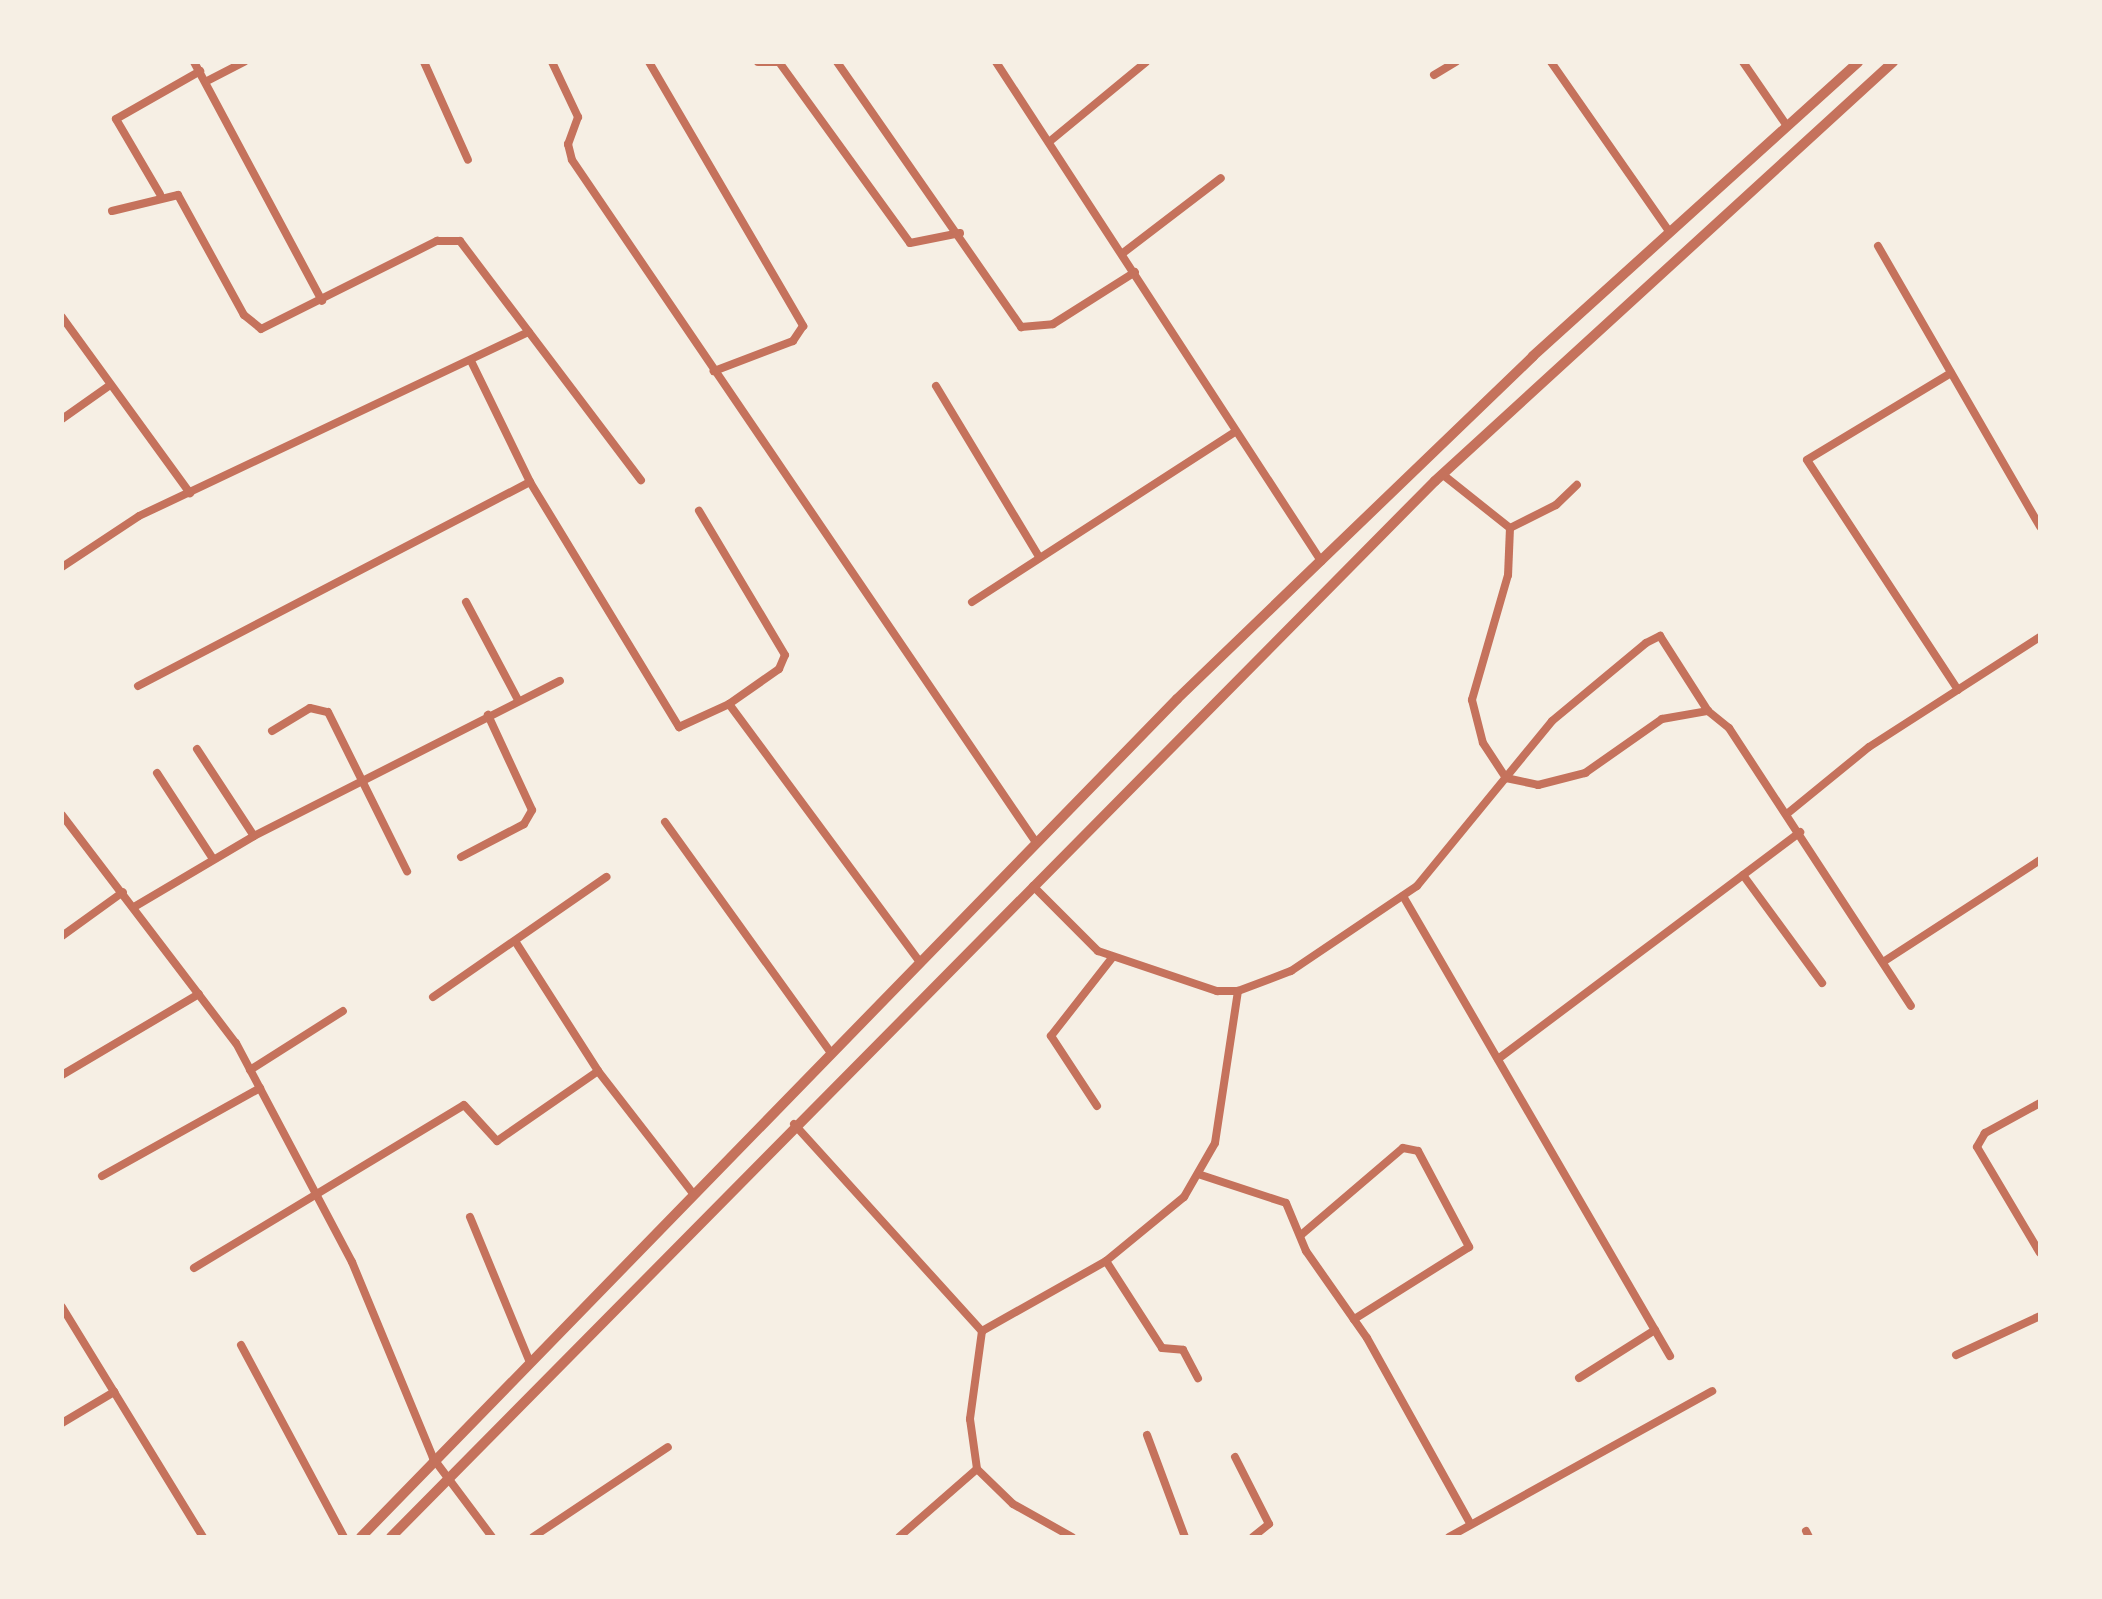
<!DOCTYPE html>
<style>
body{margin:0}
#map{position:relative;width:2102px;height:1599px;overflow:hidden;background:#f6efe4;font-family:"Asap Condensed",sans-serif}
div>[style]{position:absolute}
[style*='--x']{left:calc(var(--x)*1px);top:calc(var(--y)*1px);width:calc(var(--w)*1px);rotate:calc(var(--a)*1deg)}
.minor>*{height:8px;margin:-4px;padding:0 4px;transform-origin:4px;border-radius:4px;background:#c5725c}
.tertiary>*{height:10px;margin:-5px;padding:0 5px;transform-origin:5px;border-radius:5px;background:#c5725c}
span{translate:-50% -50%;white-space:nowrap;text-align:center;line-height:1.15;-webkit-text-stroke:7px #f6efe4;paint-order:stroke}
.frame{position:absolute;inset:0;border:64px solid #f6efe4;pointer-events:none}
</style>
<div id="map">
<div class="minor">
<div style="--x:194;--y:62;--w:271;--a:61.8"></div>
<div style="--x:424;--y:62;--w:107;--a:65.8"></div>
<div style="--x:552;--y:62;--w:61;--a:64.7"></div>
<div style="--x:578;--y:117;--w:29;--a:110"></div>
<div style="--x:568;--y:144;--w:16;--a:76"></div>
<div style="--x:572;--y:160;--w:823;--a:55.79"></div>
<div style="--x:649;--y:62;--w:306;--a:59.7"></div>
<div style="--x:803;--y:326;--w:18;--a:124"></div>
<div style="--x:793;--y:341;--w:85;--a:159.2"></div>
<div style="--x:758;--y:62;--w:21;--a:0"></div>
<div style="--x:779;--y:62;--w:223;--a:54.1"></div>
<div style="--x:910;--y:243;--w:51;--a:-11.3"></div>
<div style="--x:837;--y:62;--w:323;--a:55.2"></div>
<div style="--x:1021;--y:327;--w:32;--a:-5"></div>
<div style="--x:1053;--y:324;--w:97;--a:-32.4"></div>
<div style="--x:996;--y:62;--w:596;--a:56.92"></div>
<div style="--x:1551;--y:62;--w:206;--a:55.1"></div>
<div style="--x:1743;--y:62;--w:78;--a:55.5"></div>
<div style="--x:1434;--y:75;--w:26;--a:-31"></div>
<div style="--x:207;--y:81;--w:42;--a:-27.2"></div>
<div style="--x:1049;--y:142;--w:126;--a:-39.5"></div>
<div style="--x:160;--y:194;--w:87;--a:-120.4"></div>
<div style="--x:116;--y:119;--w:97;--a:-29.7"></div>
<div style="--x:112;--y:211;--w:68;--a:-13.6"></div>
<div style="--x:178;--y:195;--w:137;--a:61.2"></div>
<div style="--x:244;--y:315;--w:22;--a:39"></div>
<div style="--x:261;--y:329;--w:197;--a:-26.6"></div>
<div style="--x:437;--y:241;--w:23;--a:0"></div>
<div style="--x:460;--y:241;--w:300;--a:52.9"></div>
<div style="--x:1878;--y:246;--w:324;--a:60"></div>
<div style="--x:1123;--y:253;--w:123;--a:-37.4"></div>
<div style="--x:62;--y:317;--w:218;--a:54"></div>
<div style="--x:471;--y:361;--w:135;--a:64"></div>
<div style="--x:530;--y:482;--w:287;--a:58.7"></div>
<div style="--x:679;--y:727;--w:55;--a:-24.7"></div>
<div style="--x:729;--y:704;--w:61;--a:-35"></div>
<div style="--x:779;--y:669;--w:15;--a:-67"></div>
<div style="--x:785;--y:655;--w:168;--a:-120.8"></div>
<div style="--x:1951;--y:373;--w:168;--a:148.9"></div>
<div style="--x:1807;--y:460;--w:275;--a:56.7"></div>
<div style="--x:936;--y:386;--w:200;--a:58.9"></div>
<div style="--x:62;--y:419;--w:59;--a:-35.3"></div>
<div style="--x:1442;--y:474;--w:87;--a:38.5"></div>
<div style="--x:1510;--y:528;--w:47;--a:92.4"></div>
<div style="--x:1508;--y:575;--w:130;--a:106.1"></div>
<div style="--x:1472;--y:700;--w:44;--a:75.7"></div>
<div style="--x:1483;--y:743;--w:42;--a:56.7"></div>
<div style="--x:1506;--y:778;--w:33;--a:12"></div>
<div style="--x:1538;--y:785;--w:49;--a:-14.3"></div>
<div style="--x:1585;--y:773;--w:94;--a:-35"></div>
<div style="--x:1662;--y:719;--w:47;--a:-9.9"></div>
<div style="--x:1708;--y:711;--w:27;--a:39"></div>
<div style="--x:1729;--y:728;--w:332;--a:56.8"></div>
<div style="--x:1510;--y:528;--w:51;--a:-26.6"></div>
<div style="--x:1556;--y:505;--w:29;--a:-44"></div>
<div style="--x:62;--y:567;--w:92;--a:-33.5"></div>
<div style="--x:139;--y:516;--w:431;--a:-25.3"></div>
<div style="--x:466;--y:602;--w:111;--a:62"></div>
<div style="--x:972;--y:602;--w:311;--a:-32.9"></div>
<div style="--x:138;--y:686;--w:442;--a:-27.5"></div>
<div style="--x:729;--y:704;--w:317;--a:53.5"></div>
<div style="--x:272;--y:731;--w:44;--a:-31.2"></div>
<div style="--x:310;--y:708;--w:18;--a:13"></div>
<div style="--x:328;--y:712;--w:178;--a:63.6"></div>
<div style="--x:197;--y:749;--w:104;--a:56.8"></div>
<div style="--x:157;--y:773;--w:103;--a:56.9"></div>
<div style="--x:1788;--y:813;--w:104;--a:-39.2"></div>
<div style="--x:1869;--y:747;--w:203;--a:-32.8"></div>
<div style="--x:62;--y:815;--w:287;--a:52.7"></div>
<div style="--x:236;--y:1043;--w:248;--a:62.1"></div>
<div style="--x:352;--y:1262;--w:212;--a:67.5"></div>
<div style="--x:433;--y:1458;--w:99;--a:53.2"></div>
<div style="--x:665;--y:822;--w:281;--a:54.3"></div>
<div style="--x:461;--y:857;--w:71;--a:-27.6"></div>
<div style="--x:524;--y:824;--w:16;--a:-60"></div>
<div style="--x:532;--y:810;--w:105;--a:-114.9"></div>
<div style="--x:1743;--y:875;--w:134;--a:53.8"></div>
<div style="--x:1033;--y:886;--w:92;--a:45"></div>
<div style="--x:1098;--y:951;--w:126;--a:18.6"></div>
<div style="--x:1217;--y:991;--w:21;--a:0"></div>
<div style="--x:1238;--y:991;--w:57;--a:-20.7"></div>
<div style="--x:1291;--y:971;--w:152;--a:-34"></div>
<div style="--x:1417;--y:886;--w:213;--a:-50.7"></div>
<div style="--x:1552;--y:721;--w:122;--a:-39.7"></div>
<div style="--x:1646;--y:643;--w:16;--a:-27"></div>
<div style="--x:1660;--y:636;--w:89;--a:57.4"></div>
<div style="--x:1403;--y:896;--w:532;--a:59.87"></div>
<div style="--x:134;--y:907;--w:139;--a:-30.6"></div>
<div style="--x:254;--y:836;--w:343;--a:-26.9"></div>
<div style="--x:62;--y:936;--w:75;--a:-35.8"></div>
<div style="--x:515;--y:941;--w:154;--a:57.4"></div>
<div style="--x:598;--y:1071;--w:153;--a:52.2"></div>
<div style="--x:1883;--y:962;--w:187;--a:-33"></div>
<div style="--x:433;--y:997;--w:211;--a:-34.7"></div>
<div style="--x:1498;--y:1059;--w:378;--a:-36.9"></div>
<div style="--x:250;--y:1070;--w:110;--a:-32.4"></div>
<div style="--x:62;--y:1075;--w:159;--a:-30.6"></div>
<div style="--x:2040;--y:1103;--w:63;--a:151.4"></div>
<div style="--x:1985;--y:1133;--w:16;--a:120"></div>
<div style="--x:1977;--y:1147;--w:123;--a:59.3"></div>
<div style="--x:1097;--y:1106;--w:84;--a:-123.3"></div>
<div style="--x:1051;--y:1036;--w:99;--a:-52"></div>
<div style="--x:794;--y:1124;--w:280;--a:47.8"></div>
<div style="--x:982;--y:1331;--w:89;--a:97.8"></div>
<div style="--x:970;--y:1419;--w:50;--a:82"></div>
<div style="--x:977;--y:1469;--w:50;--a:44.2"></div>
<div style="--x:1013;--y:1504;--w:68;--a:29.2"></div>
<div style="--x:1201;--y:1175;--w:89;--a:18.2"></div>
<div style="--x:1286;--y:1203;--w:52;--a:67.4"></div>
<div style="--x:1306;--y:1251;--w:106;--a:55"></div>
<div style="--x:1367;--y:1338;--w:212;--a:60.9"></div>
<div style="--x:102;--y:1176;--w:181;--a:-29.1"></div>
<div style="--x:470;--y:1217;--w:155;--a:67.6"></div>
<div style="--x:1301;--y:1235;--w:134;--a:-40.5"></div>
<div style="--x:1403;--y:1148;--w:15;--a:11"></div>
<div style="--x:1418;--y:1151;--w:109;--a:62"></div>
<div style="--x:1469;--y:1247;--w:136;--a:147.9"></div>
<div style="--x:1106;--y:1261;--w:103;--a:57.2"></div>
<div style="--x:1162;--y:1348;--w:21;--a:5"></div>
<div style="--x:1183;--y:1350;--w:32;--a:62"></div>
<div style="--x:194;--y:1268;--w:315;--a:-31.1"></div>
<div style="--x:464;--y:1105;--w:49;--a:47.5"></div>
<div style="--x:497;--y:1141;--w:123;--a:-34.7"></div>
<div style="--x:62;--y:1307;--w:270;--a:58.5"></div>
<div style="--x:982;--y:1331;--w:142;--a:-29.4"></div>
<div style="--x:1106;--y:1261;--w:101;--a:-39.4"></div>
<div style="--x:1184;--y:1197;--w:62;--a:-60.1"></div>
<div style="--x:1215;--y:1143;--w:154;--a:-81.4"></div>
<div style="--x:241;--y:1345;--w:218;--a:61.8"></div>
<div style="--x:1956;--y:1355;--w:93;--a:-24.9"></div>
<div style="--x:1579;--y:1378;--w:90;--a:-32.3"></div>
<div style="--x:62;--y:1423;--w:61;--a:-30.8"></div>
<div style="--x:1147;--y:1435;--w:109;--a:69.6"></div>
<div style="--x:1235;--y:1457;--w:75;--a:63.1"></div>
<div style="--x:1269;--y:1524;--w:21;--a:141"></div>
<div style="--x:1806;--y:1531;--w:7;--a:63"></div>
<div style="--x:533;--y:1537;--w:162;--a:-33.7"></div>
<div style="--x:899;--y:1537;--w:103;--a:-41.1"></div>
<div style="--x:1449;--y:1537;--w:301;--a:-29"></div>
</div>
<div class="tertiary">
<div style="--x:361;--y:1537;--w:1170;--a:-45.76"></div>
<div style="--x:1177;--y:699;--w:494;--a:-43.9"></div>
<div style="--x:1533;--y:356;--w:438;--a:-42.1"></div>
<div style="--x:391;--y:1537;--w:1485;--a:-45.33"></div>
<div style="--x:1435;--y:481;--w:621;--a:-42.45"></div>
</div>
<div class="frame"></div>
</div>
